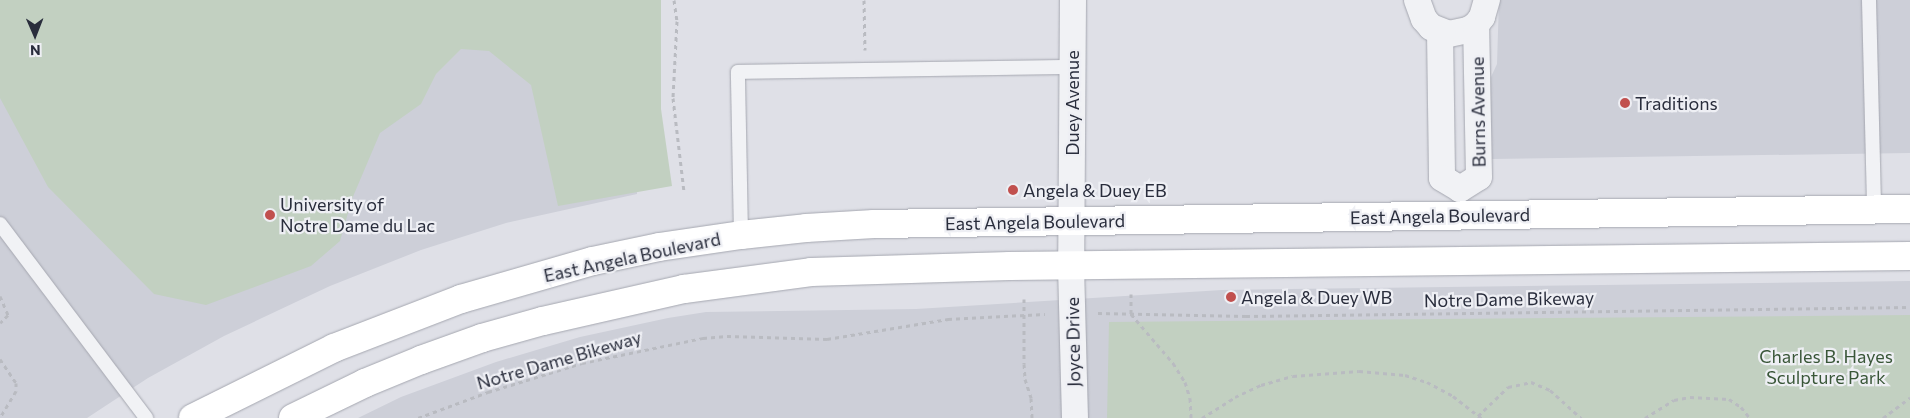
<!DOCTYPE html>
<style>
body{margin:0}
#map{position:relative;width:1910px;height:418px;overflow:hidden;background:#dfe0e7;font-family:Commissioner,sans-serif}
div>[style]{position:absolute}
[style*='--x']{left:calc(var(--x)*1px);top:calc(var(--y)*1px);width:calc(var(--w)*1px);rotate:calc(var(--a)*1deg)}
.built>*{inset:0;background:#cdcfd8}
.green>*{inset:0;background:#c2d0c1}
.path>*{height:3px;margin-top:-1.5px;transform-origin:0;background:repeating-linear-gradient(90deg,#b9bbc1 0 4px,transparent 0 8px)}
.roads{filter:drop-shadow(0 0 1px #a5a7b0) drop-shadow(0 0 1px #a5a7b0)}
.service>*{height:14px;margin:-7px;padding:0 7px;transform-origin:7px;border-radius:7px;background:#f1f2f5}
.minor>*{height:26px;margin:-13px;padding:0 13px;transform-origin:13px;border-radius:13px;background:#f1f2f5}
.secondary>*{height:28px;margin:-14px;padding:0 14px;transform-origin:14px;border-radius:14px;background:#fff}
.dots>*{width:14px;height:14px;translate:-50% -50%;box-sizing:border-box;border:2px solid #eeeff4;border-radius:50%}
span{translate:-50% -50%;white-space:nowrap;text-align:center;line-height:1.15;-webkit-text-stroke:4.5px #eeeff4;paint-order:stroke}
.street-label{font-size:18px;color:#292d3c}
.poi-label{font-size:18px;color:#292d3c}
.left{translate:0 -50%;text-align:left}
.park-label{font-size:18px;color:#395638}
.north{position:absolute;left:10px;top:10px;width:50px;height:50px;-webkit-text-stroke:4px #eeeff4;paint-order:stroke;rotate:179deg;font-size:14px;font-weight:700;line-height:20px;text-align:center;color:#292d3c}
.north::after{content:'';display:block;margin:auto;width:18px;height:22px;background:#292d3c;clip-path:polygon(50% 0,100% 100%,50% 72%,0 100%)}
</style>
<div id="map">
<div class="built">
<div style="clip-path:polygon(0 0,616px 0,638px 104px,637px 194px,506px 223px,421px 250px,330px 286px,224px 336px,148px 378px,87px 418px,0 418px)"></div>
<div style="clip-path:polygon(1499px 0,1910px 0,1910px 153px,1492px 159px,1490px 94px,1491px 77px,1497px 64px)"></div>
<div style="clip-path:polygon(1910px 281px,1910px 418px,358px 418px,401px 397px,496px 362px,580px 337px,668px 318px,706px 312px,916px 309px,1222px 290px)"></div>
</div>
<div class="green">
<div style="clip-path:polygon(0 0,661px 0,661px 109px,672px 186px,558px 206px,531px 85px,489px 51px,461px 49px,436px 74px,421px 104px,380px 133px,352px 199px,340px 241px,311px 266px,206px 305px,154px 294px,48px 187px,0 98px)"></div>
<div style="clip-path:polygon(1910px 315px,1910px 418px,1107px 418px,1109px 322px)"></div>
</div>
<div class="path">
<div style="--x:674;--y:0;--w:21;--a:82"></div>
<div style="--x:677;--y:21;--w:77;--a:93"></div>
<div style="--x:673;--y:98;--w:95;--a:83.3"></div>
<div style="--x:864;--y:0;--w:50;--a:88.9"></div>
<div style="--x:1131;--y:294;--w:20;--a:90"></div>
<div style="--x:1131;--y:314;--w:65;--a:49.4"></div>
<div style="--x:1173;--y:363;--w:22;--a:58"></div>
<div style="--x:1185;--y:382;--w:17;--a:73"></div>
<div style="--x:1190;--y:398;--w:20;--a:87"></div>
<div style="--x:0;--y:296;--w:21;--a:67"></div>
<div style="--x:8;--y:315;--w:11;--a:135"></div>
<div style="--x:1024;--y:299;--w:65;--a:90"></div>
<div style="--x:1024;--y:364;--w:15;--a:86"></div>
<div style="--x:1025;--y:379;--w:20;--a:72"></div>
<div style="--x:1031;--y:398;--w:20;--a:87"></div>
<div style="--x:1098;--y:313;--w:148;--a:1.2"></div>
<div style="--x:1246;--y:316;--w:664;--a:-0.78"></div>
<div style="--x:0;--y:359;--w:29;--a:56"></div>
<div style="--x:16;--y:383;--w:8;--a:90"></div>
<div style="--x:16;--y:391;--w:31;--a:121"></div>
<div style="--x:1478;--y:416;--w:42;--a:-44"></div>
<div style="--x:1508;--y:387;--w:24;--a:-12"></div>
<div style="--x:1531;--y:382;--w:21;--a:23"></div>
<div style="--x:1550;--y:390;--w:42;--a:42.1"></div>
<div style="--x:418;--y:418;--w:75;--a:-20.4"></div>
<div style="--x:488;--y:392;--w:98;--a:-17.1"></div>
<div style="--x:582;--y:363;--w:124;--a:-11.7"></div>
<div style="--x:703;--y:338;--w:24;--a:-5"></div>
<div style="--x:727;--y:336;--w:100;--a:1.7"></div>
<div style="--x:827;--y:339;--w:123;--a:-9.4"></div>
<div style="--x:948;--y:319;--w:97;--a:-3"></div>
<div style="--x:1202;--y:418;--w:39;--a:-32"></div>
<div style="--x:1235;--y:397;--w:29;--a:-25"></div>
<div style="--x:1261;--y:385;--w:33;--a:-16"></div>
<div style="--x:1293;--y:376;--w:66;--a:-4.3"></div>
<div style="--x:1359;--y:371;--w:46;--a:5"></div>
<div style="--x:1405;--y:375;--w:23;--a:18"></div>
<div style="--x:1427;--y:382;--w:30;--a:28"></div>
<div style="--x:1453;--y:396;--w:36;--a:38"></div>
<div style="--x:1645;--y:418;--w:34;--a:-32"></div>
<div style="--x:1674;--y:400;--w:16;--a:-11"></div>
<div style="--x:1690;--y:397;--w:39;--a:3"></div>
<div style="--x:1729;--y:399;--w:14;--a:34"></div>
<div style="--x:1741;--y:407;--w:14;--a:51"></div>
<div style="--x:1883;--y:418;--w:34;--a:-37"></div>
</div>
<div class="roads">
<div class="service">
<div style="--x:1869;--y:0;--w:210;--a:88.6"></div>
<div style="--x:0;--y:224;--w:243;--a:53"></div>
<div style="--x:741;--y:235;--w:163;--a:-91.1"></div>
<div style="--x:738;--y:72;--w:335;--a:-0.9"></div>
</div>
<div class="minor">
<div style="--x:1073;--y:0;--w:266;--a:90.4"></div>
<div style="--x:1071;--y:266;--w:152;--a:88.5"></div>
<div style="--x:1417;--y:0;--w:20;--a:70"></div>
<div style="--x:1424;--y:19;--w:11;--a:49"></div>
<div style="--x:1431;--y:27;--w:19;--a:21"></div>
<div style="--x:1449;--y:34;--w:19;--a:-12"></div>
<div style="--x:1468;--y:30;--w:9;--a:-32"></div>
<div style="--x:1476;--y:25;--w:10;--a:-53"></div>
<div style="--x:1482;--y:17;--w:18;--a:-74"></div>
<div style="--x:1440;--y:32;--w:146;--a:89.2"></div>
<div style="--x:1442;--y:178;--w:21;--a:31"></div>
<div style="--x:1460;--y:189;--w:22;--a:-32"></div>
<div style="--x:1479;--y:177;--w:152;--a:-91.1"></div>
</div>
<div class="secondary">
<div style="--x:193;--y:418;--w:157;--a:-26.4"></div>
<div style="--x:334;--y:348;--w:136;--a:-21.1"></div>
<div style="--x:461;--y:299;--w:137;--a:-16.1"></div>
<div style="--x:593;--y:261;--w:67;--a:-12"></div>
<div style="--x:659;--y:247;--w:83;--a:-8.3"></div>
<div style="--x:741;--y:235;--w:65;--a:-6.1"></div>
<div style="--x:806;--y:228;--w:68;--a:-3.4"></div>
<div style="--x:874;--y:224;--w:1036;--a:-0.83"></div>
<div style="--x:293;--y:418;--w:80;--a:-25.9"></div>
<div style="--x:365;--y:383;--w:61;--a:-22.3"></div>
<div style="--x:421;--y:360;--w:65;--a:-19.8"></div>
<div style="--x:482;--y:338;--w:63;--a:-15.6"></div>
<div style="--x:543;--y:321;--w:145;--a:-12.8"></div>
<div style="--x:684;--y:289;--w:128;--a:-7.6"></div>
<div style="--x:811;--y:272;--w:199;--a:-1.7"></div>
<div style="--x:1010;--y:266;--w:900;--a:-0.64"></div>
</div>
</div>
<div class="dots">
<div style="left:1625px;top:103px;background:#c1504e"></div>
<div style="left:1013px;top:190px;background:#c1504e"></div>
<div style="left:270px;top:215px;background:#c1504e"></div>
<div style="left:1231px;top:297px;background:#c1504e"></div>
</div>
<div class="street-label">
<span style="left:1072px;top:103px;rotate:-90deg">Duey Avenue</span>
<span style="left:1478px;top:112px;rotate:-91deg">Burns Avenue</span>
<span style="left:1440px;top:216px;rotate:-1deg">East Angela Boulevard</span>
<span style="left:1035px;top:222px;rotate:-1deg">East Angela Boulevard</span>
<span style="left:632px;top:257px;rotate:-12deg">East Angela Boulevard</span>
<span style="left:1509px;top:299px;rotate:-1deg">Notre Dame Bikeway</span>
<span style="left:1073px;top:342px;rotate:-91deg">Joyce Drive</span>
<span style="left:559px;top:360px;rotate:-16deg">Notre Dame Bikeway</span>
</div>
<div class="poi-label">
<span class="left" style="left:1635px;top:103px">Traditions</span>
<span class="left" style="left:1023px;top:190px">Angela &amp; Duey EB</span>
<span class="left" style="left:280px;top:215px">University of<br>Notre Dame du Lac</span>
<span class="left" style="left:1241px;top:297px">Angela &amp; Duey WB</span>
</div>
<div class="park-label">
<span style="left:1826px;top:367px">Charles B. Hayes<br>Sculpture Park</span>
</div>
<div class="north">N</div>
</div>
